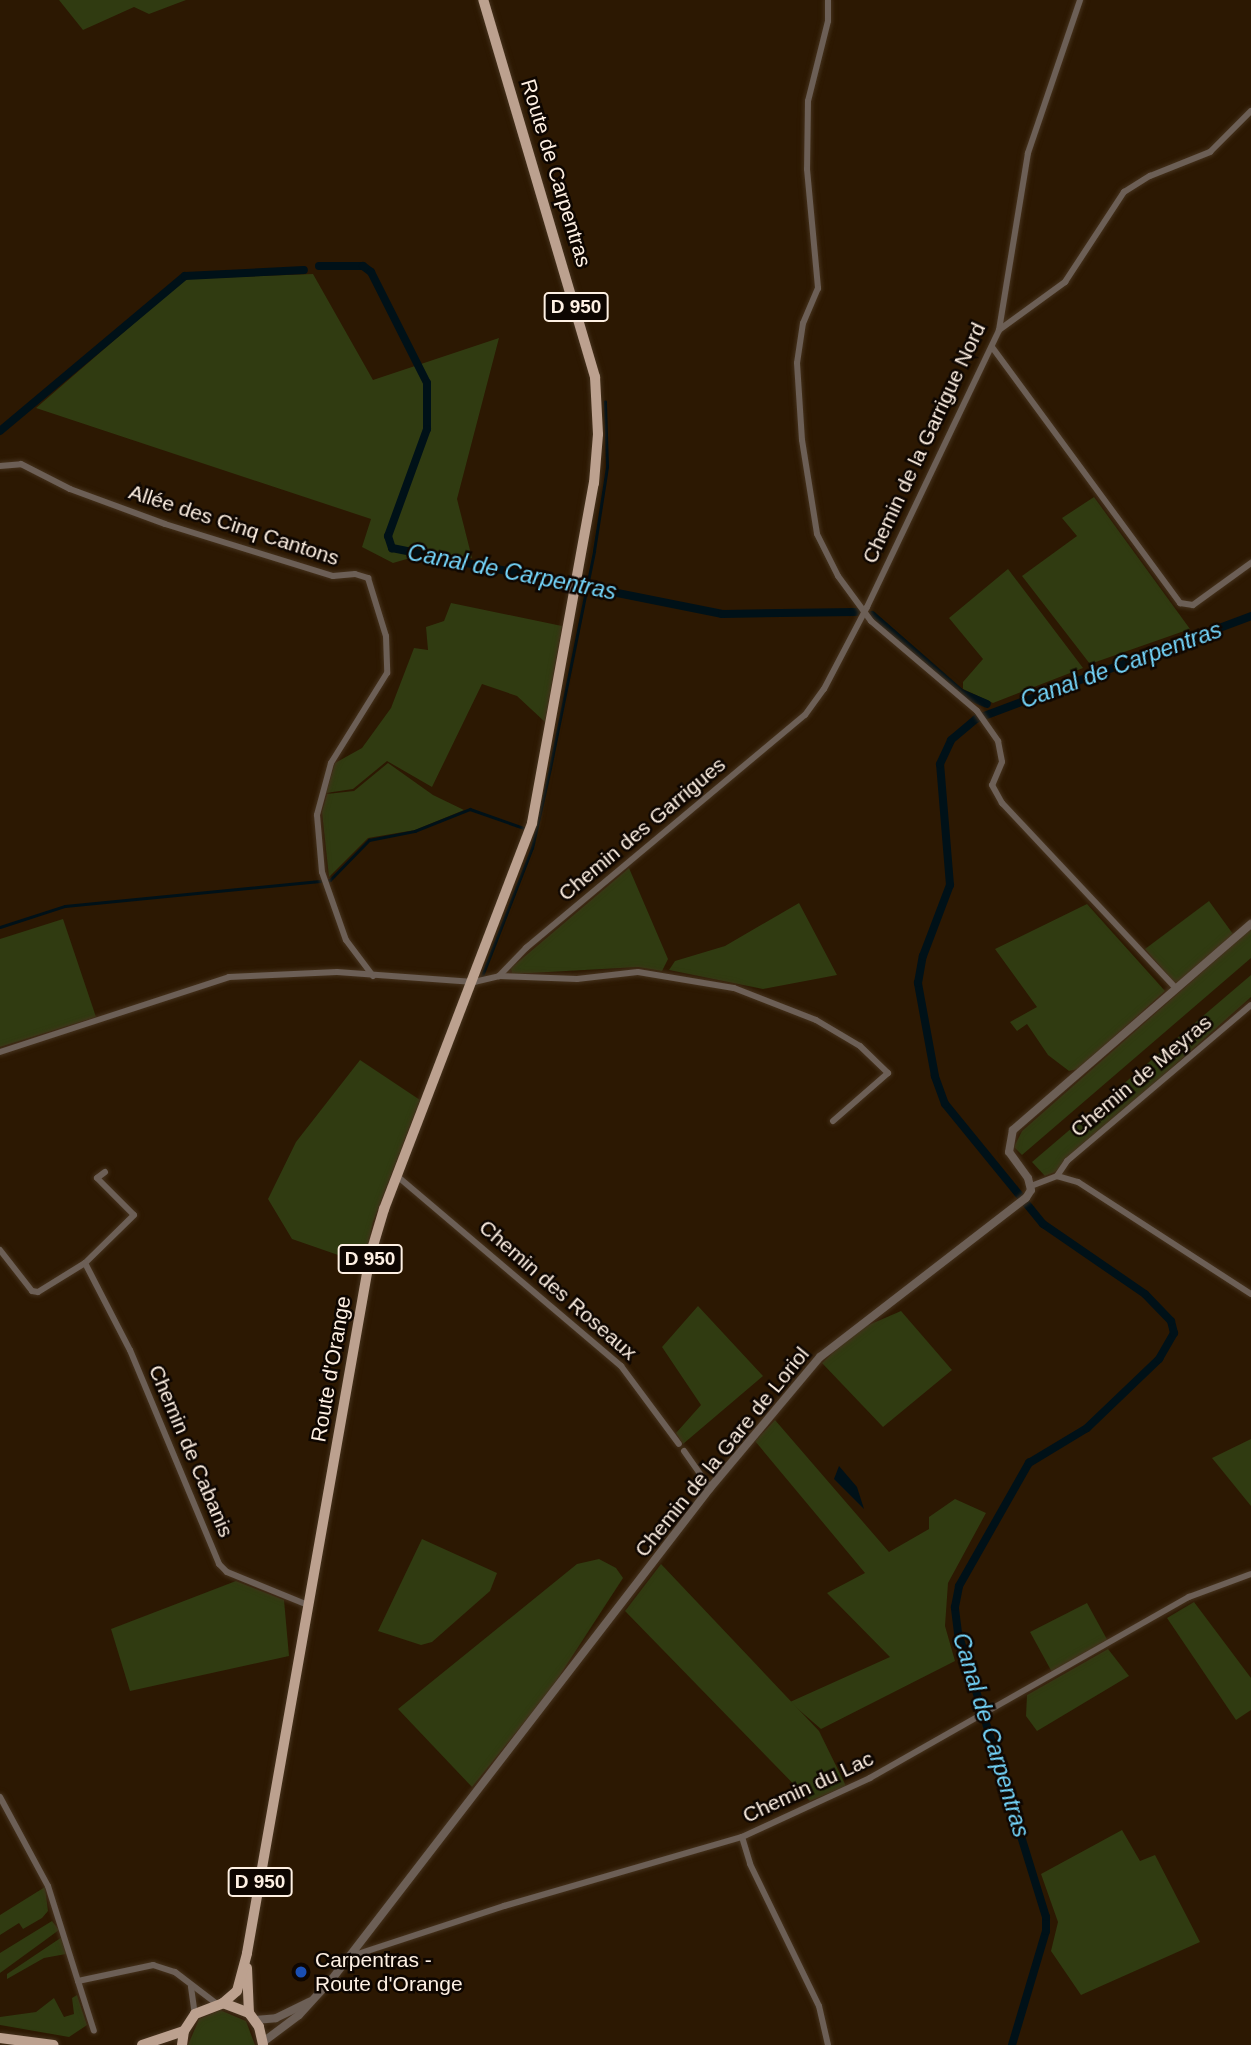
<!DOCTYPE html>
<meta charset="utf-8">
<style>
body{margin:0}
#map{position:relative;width:1251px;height:2045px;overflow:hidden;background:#2c1802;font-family:Helvetica,sans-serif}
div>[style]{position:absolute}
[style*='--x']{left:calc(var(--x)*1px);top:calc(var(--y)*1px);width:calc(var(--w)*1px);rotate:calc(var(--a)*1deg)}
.green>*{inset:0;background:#303b11}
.water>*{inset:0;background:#001118}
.stream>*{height:2.5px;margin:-1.25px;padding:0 1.25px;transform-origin:1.25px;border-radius:1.25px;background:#001118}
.canal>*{height:8px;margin:-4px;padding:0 4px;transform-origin:4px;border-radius:4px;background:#001118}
.roads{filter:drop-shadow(0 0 2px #45321d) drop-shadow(0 0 2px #45321d)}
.minor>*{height:6px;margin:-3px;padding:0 3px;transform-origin:3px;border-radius:3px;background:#6c5f56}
.tertiary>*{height:8px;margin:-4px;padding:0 4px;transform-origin:4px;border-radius:4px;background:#6c5f56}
.primary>*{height:10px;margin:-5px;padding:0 5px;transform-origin:5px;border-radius:5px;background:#bca18f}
.dots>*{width:19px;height:19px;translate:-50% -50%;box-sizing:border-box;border:4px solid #0e0601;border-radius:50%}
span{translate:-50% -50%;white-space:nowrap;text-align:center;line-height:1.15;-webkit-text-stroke:5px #0e0601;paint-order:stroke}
.shield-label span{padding:2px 5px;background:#0e0601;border:2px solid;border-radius:5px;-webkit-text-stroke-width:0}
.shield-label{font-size:19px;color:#fef0e3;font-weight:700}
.street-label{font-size:21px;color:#fef0e3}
.poi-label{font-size:21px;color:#fef0e3}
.left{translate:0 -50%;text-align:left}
.water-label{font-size:23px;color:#75d7fd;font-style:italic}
</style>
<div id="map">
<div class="green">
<div style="clip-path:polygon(59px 0,186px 0,149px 14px,134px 7px,83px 30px)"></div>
<div style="clip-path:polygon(313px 274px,373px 380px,499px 338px,457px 499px,472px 558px,424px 554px,393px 563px,362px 547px,371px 519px,36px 408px,185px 279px)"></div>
<div style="clip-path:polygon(1094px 497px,1190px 629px,1090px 664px,1022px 576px,1077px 536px,1062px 518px)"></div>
<div style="clip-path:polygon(1008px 569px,1083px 668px,993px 703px,963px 689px,963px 682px,983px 659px,949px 618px)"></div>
<div style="clip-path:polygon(451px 603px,562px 626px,545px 722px,517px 696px,482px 684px,432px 787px,387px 761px,353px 789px,326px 793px,335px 763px,362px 748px,391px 708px,414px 648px,428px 650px,426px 627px,444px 621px)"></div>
<div style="clip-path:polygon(388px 763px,433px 795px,464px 810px,415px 830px,368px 838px,329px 877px,322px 812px,327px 794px,354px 791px)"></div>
<div style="clip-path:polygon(629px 868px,668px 959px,662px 971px,638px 967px,512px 974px,511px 968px)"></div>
<div style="clip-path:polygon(1209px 901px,1233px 934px,1176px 984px,1145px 949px)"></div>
<div style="clip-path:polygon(799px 903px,837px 975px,763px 989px,669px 970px,675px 961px,725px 946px)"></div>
<div style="clip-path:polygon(1087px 904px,1165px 991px,1078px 1069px,1069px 1071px,1048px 1055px,1027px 1024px,1017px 1031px,1010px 1022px,1037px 1007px,995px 949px)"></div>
<div style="clip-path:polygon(63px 919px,96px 1017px,0 1047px,0 939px)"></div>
<div style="clip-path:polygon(1251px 929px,1251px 958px,1022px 1155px,1014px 1147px,1022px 1131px)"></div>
<div style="clip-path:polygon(1251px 975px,1251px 997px,1055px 1172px,1045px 1176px,1032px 1162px)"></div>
<div style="clip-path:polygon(360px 1060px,420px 1100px,373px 1222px,364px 1264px,292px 1239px,268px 1199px,296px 1142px)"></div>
<div style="clip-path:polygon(698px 1306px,763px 1376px,683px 1444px,676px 1433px,701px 1405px,662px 1347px)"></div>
<div style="clip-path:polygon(901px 1311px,952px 1370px,883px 1427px,822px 1363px,857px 1330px)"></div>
<div style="clip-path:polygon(775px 1420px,889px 1552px,929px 1529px,929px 1517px,955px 1499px,986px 1513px,948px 1583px,945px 1626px,955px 1661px,821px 1729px,790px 1702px,890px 1657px,827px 1593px,865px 1573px,755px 1441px)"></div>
<div style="clip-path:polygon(1251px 1439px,1251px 1506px,1212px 1458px)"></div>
<div style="clip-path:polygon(422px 1539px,497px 1573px,490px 1591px,432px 1642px,421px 1645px,378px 1631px)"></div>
<div style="clip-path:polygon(599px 1559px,616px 1568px,623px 1578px,549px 1692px,472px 1787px,398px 1709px,577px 1564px)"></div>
<div style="clip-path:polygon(661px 1564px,819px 1731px,846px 1786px,810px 1801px,625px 1611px)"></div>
<div style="clip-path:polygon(236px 1581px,284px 1600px,289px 1656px,130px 1691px,111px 1629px)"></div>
<div style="clip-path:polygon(1194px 1602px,1251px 1678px,1251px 1710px,1236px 1720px,1167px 1618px)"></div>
<div style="clip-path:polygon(1087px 1603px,1109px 1643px,1053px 1674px,1030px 1632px)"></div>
<div style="clip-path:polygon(1108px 1649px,1129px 1676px,1037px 1731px,1026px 1716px,1027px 1695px)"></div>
<div style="clip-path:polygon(1122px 1830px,1140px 1861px,1155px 1855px,1200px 1942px,1081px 1995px,1051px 1951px,1058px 1922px,1041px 1874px)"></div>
<div style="clip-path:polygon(45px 1887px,48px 1911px,42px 1918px,23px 1929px,19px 1923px,0 1935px,0 1915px)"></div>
<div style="clip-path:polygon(52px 1921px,59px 1930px,0 1973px,0 1953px)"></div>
<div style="clip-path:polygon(62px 1937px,66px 1954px,44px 1958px,7px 1979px,7px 1974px)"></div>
<div style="clip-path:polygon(77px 1995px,87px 2025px,69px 2037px,0 2025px,0 2017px,36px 2012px,54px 1998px,64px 2017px,74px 2014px,72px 1998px)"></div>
<div style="clip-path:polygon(220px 2010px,246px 2021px,255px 2045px,188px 2045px,199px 2019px)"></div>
</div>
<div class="water">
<div style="clip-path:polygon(839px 1466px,857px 1487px,864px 1509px,834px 1479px)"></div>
</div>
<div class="stream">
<div style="--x:0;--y:927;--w:68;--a:-17.9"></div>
<div style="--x:65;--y:906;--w:266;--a:-5.6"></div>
<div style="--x:330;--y:880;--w:56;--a:-45.7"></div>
<div style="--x:369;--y:840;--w:47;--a:-11.1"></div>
<div style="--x:415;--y:831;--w:59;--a:-21.8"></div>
<div style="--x:470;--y:809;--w:57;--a:19.4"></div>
<div style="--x:482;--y:976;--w:137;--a:-68.7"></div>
<div style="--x:532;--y:848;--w:82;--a:-77.3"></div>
<div style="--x:550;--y:768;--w:221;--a:-78.5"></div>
<div style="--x:594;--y:551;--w:85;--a:-81.2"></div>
<div style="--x:607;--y:467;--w:65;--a:-91.8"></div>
</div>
<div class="canal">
<div style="--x:319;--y:266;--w:44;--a:0"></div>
<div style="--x:363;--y:266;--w:10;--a:37"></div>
<div style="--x:371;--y:272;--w:124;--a:63.2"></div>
<div style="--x:427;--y:383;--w:46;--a:90"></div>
<div style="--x:427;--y:429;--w:114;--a:110"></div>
<div style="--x:388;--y:536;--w:13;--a:72"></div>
<div style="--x:392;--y:548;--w:337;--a:11.3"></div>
<div style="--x:722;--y:614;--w:134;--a:-0.9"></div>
<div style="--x:0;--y:431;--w:241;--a:-40"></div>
<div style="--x:185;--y:276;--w:119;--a:-2.9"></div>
<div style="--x:872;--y:615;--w:118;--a:41.2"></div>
<div style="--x:961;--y:693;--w:28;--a:23"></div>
<div style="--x:1012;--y:2045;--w:119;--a:-73.4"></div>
<div style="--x:1046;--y:1931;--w:14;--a:-90"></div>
<div style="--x:1046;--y:1917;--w:297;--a:-107.2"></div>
<div style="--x:958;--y:1633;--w:26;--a:-97"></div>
<div style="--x:955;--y:1607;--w:21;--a:-79"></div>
<div style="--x:959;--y:1586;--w:142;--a:-60.4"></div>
<div style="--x:1029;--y:1463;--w:68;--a:-31.1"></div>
<div style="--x:1087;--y:1428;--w:100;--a:-43.8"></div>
<div style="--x:1159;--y:1359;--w:30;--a:-60"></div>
<div style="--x:1174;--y:1333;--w:12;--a:-104"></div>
<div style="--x:1171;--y:1321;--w:37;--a:-134"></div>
<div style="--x:1145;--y:1294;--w:124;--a:-145.5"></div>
<div style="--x:1043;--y:1224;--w:155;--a:-129.2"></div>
<div style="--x:945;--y:1104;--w:30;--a:-110"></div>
<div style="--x:935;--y:1076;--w:95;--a:-100.4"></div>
<div style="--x:918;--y:983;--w:27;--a:-80"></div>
<div style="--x:923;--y:956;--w:76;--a:-69.2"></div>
<div style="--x:950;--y:885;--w:121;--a:-94.7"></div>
<div style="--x:940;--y:764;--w:26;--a:-65"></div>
<div style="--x:951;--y:740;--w:33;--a:-40"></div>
<div style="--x:976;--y:719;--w:294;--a:-20.5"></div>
</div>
<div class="roads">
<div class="minor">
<div style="--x:828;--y:0;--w:21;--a:90"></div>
<div style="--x:828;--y:21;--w:82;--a:104"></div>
<div style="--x:808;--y:101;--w:68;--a:90.8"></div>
<div style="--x:807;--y:169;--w:120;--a:84.7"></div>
<div style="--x:818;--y:288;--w:38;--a:113"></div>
<div style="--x:803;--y:323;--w:40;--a:98.5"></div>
<div style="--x:797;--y:363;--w:77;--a:86.3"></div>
<div style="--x:802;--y:440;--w:95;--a:80.9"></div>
<div style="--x:817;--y:534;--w:47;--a:63.4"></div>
<div style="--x:838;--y:576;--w:56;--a:53.7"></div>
<div style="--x:871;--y:621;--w:139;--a:40.3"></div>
<div style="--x:977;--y:711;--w:37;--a:55"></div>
<div style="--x:998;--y:741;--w:21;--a:79"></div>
<div style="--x:1002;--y:762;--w:25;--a:113"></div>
<div style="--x:992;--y:785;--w:21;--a:61"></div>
<div style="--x:1002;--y:803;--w:254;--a:46.8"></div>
<div style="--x:999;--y:330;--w:82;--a:-36"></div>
<div style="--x:1065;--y:282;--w:108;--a:-56.8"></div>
<div style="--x:1124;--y:192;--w:31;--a:-32"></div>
<div style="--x:1150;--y:176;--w:65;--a:-21.8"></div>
<div style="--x:1210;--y:152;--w:58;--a:-45"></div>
<div style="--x:992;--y:347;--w:318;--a:53.7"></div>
<div style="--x:1180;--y:603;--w:13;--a:9"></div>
<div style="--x:1193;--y:605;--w:72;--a:-35.9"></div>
<div style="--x:0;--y:466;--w:21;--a:-5"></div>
<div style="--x:21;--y:464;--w:55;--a:27"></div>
<div style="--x:70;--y:489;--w:101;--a:20.2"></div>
<div style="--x:165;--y:524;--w:176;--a:17.2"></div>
<div style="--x:333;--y:576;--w:22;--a:-5"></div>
<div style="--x:355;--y:574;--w:14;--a:17"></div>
<div style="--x:368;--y:578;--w:61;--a:72.8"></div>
<div style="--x:386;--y:636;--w:37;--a:88"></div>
<div style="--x:387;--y:673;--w:106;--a:121.9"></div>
<div style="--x:331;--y:763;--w:54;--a:105.1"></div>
<div style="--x:317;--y:815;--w:57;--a:85"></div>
<div style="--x:322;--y:872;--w:72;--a:70.6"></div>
<div style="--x:346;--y:940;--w:45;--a:53.1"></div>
<div style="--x:499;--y:976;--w:78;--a:2.2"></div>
<div style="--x:577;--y:979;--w:61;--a:-6.5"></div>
<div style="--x:638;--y:972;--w:97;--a:9.5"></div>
<div style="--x:734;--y:988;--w:88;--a:21.3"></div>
<div style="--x:816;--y:1020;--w:51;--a:30.6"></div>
<div style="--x:860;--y:1046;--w:39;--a:44"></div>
<div style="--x:888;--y:1073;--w:73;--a:138.9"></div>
<div style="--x:0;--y:1052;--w:241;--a:-18.1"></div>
<div style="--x:229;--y:977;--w:108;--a:-2.7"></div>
<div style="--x:337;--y:972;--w:137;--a:4.2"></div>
<div style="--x:474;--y:982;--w:26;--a:-13"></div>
<div style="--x:499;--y:976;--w:39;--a:-46"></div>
<div style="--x:526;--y:948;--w:363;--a:-39.9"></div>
<div style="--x:805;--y:715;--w:32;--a:-54"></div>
<div style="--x:824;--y:689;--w:93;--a:-62.3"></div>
<div style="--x:867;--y:607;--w:307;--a:-64.5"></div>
<div style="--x:999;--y:330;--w:179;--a:-80.7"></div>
<div style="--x:1028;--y:153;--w:162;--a:-71.2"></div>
<div style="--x:105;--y:1172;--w:10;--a:143"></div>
<div style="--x:97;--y:1178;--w:52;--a:45"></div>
<div style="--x:134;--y:1215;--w:69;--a:135.6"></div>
<div style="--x:85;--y:1263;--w:98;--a:62.7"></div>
<div style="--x:130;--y:1350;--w:232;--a:67.4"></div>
<div style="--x:219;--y:1564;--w:11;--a:45"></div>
<div style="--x:227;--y:1572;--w:87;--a:22.2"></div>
<div style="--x:397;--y:1176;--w:294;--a:40.3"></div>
<div style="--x:621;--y:1366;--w:97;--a:53.4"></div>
<div style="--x:1057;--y:1176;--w:18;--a:-56"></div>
<div style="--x:1067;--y:1161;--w:241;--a:-40.3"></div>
<div style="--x:1031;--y:1186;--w:28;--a:-21"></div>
<div style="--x:1057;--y:1176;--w:22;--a:16"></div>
<div style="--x:1078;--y:1182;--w:206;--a:32.9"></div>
<div style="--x:0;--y:1250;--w:52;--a:52"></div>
<div style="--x:32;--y:1291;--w:6;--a:9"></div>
<div style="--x:38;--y:1292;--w:55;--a:-31.7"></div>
<div style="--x:684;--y:1451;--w:45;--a:54.9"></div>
<div style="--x:0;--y:1797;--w:101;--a:61.7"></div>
<div style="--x:48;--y:1886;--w:100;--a:72.5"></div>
<div style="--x:78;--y:1981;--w:77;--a:-12"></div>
<div style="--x:153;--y:1965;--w:23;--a:18"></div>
<div style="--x:175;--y:1972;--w:53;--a:37.3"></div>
<div style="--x:742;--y:1837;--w:28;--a:73"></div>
<div style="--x:750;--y:1864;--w:158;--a:64.1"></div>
<div style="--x:819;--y:2006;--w:40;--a:77"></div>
<div style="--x:349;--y:1957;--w:163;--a:-18.2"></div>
<div style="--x:504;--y:1906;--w:248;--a:-16.2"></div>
<div style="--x:742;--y:1837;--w:141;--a:-24.7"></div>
<div style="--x:870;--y:1778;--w:367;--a:-29.6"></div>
<div style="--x:1189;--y:1597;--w:66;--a:-20.4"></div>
<div style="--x:78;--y:1981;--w:52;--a:72.3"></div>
<div style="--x:191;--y:1987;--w:27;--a:82"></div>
</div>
<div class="tertiary">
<div style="--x:255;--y:2020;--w:21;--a:-5"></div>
<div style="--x:276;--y:2018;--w:37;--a:-26"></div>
<div style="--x:263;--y:2042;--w:45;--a:-36.9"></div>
<div style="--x:299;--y:2015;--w:49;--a:-47.5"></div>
<div style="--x:332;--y:1979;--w:620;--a:-52.41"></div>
<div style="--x:710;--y:1488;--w:171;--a:-50"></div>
<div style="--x:820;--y:1357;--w:260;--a:-37.7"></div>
<div style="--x:1026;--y:1198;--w:9;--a:-58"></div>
<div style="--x:1031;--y:1190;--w:12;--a:-104"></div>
<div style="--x:1028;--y:1178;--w:32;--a:-126"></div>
<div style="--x:1009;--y:1152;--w:22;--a:-80"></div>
<div style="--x:1013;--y:1130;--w:315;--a:-40.9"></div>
</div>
<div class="primary">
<div style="--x:247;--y:1968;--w:45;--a:87.5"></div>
<div style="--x:223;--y:2003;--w:18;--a:-41"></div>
<div style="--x:237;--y:1991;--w:39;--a:-75"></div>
<div style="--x:247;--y:1953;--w:708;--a:-79.99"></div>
<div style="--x:370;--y:1256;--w:49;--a:-73.4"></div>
<div style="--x:384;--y:1209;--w:413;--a:-69"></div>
<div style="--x:532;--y:823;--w:346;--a:-79.7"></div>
<div style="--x:594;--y:483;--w:49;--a:-85.3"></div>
<div style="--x:598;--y:434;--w:57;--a:-93"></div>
<div style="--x:595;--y:377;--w:393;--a:-106.5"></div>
<div style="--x:0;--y:2038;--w:54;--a:7.4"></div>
<div style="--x:142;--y:2045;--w:44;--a:-18.4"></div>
<div style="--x:182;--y:2045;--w:14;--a:-82"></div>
<div style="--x:184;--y:2031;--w:20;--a:-57"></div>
<div style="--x:195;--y:2014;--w:30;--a:-21"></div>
<div style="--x:223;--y:2003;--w:28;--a:21"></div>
<div style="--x:249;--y:2013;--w:17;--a:54"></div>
<div style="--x:259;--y:2027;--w:18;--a:77"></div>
</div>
</div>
<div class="dots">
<div style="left:301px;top:1972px;background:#1a4fb4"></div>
</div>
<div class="shield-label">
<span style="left:576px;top:307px">D 950</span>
<span style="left:370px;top:1259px">D 950</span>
<span style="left:260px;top:1882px">D 950</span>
</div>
<div class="street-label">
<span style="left:556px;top:173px;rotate:73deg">Route de Carpentras</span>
<span style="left:924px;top:443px;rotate:-65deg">Chemin de la Garrigue Nord</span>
<span style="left:234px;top:525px;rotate:18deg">Allée des Cinq Cantons</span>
<span style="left:642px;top:829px;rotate:-40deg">Chemin des Garrigues</span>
<span style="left:1141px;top:1076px;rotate:-40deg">Chemin de Meyras</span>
<span style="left:558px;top:1290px;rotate:41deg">Chemin des Roseaux</span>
<span style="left:331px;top:1369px;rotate:-80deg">Route d'Orange</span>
<span style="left:191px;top:1451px;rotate:67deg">Chemin de Cabanis</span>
<span style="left:722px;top:1452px;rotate:-51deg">Chemin de la Gare de Loriol</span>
<span style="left:808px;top:1787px;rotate:-25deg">Chemin du Lac</span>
</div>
<div class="poi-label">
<span class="left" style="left:315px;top:1972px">Carpentras -<br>Route d'Orange</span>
</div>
<div class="water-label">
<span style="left:512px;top:572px;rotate:11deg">Canal de Carpentras</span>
<span style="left:1121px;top:665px;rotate:-20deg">Canal de Carpentras</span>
<span style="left:991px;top:1735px;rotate:73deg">Canal de Carpentras</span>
</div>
</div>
